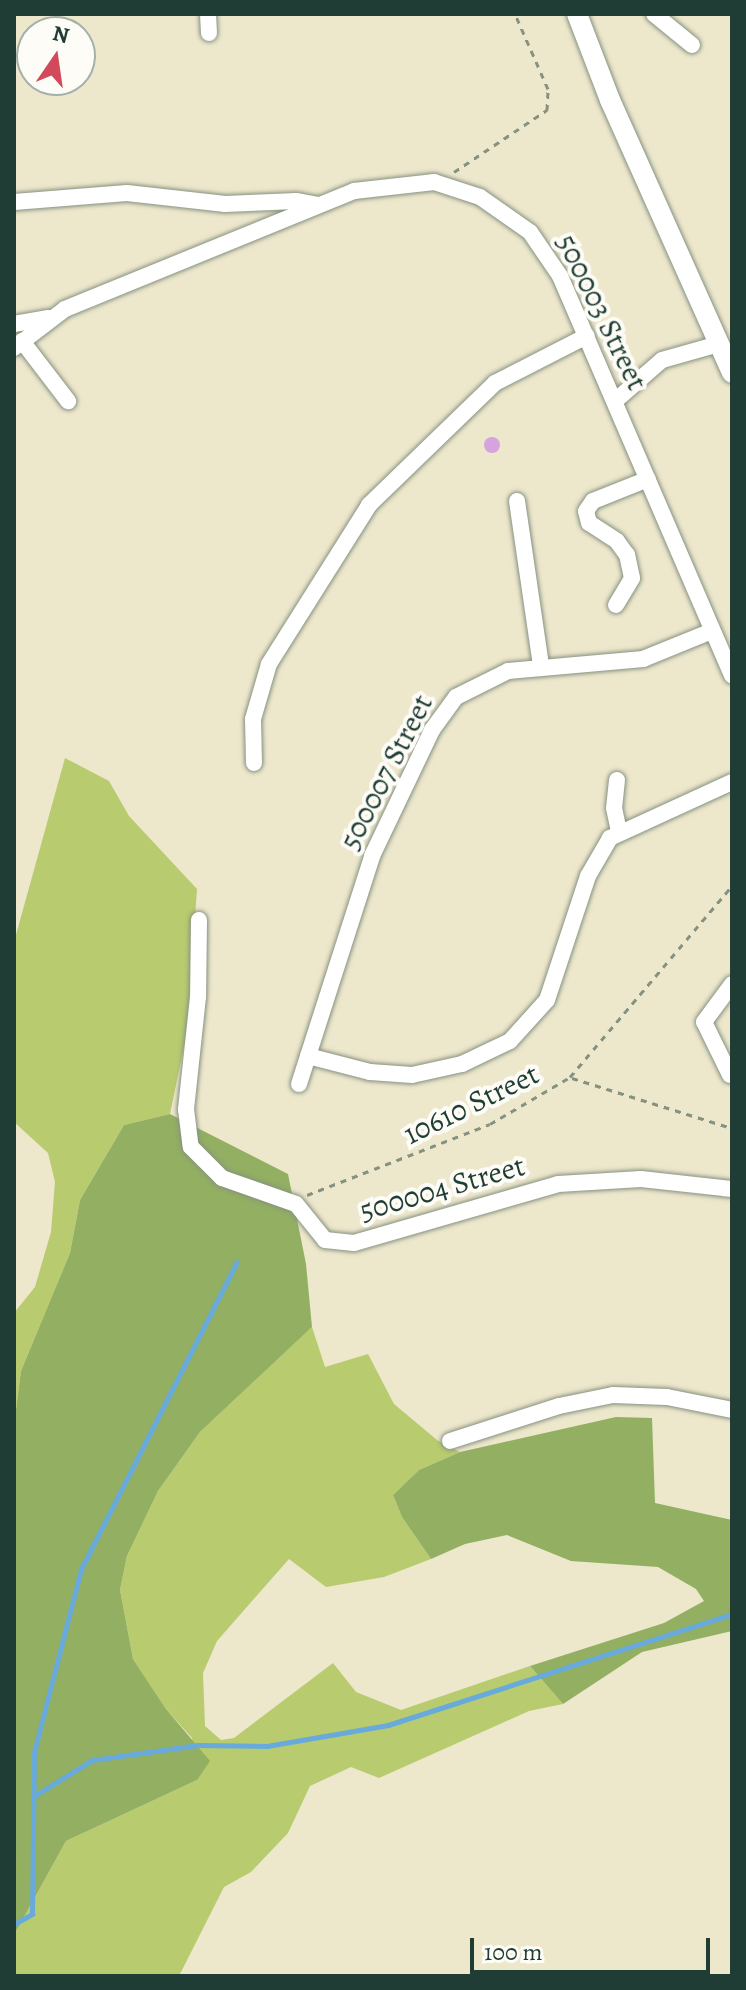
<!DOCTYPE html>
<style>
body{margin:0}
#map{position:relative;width:746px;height:1990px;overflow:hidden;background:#ede7cc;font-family:Alegreya,serif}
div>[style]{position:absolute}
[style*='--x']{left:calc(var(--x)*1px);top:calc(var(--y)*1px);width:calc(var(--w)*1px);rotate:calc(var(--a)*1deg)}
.green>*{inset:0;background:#b8cb6f}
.forest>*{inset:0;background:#92af62}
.stream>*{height:5px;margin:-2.5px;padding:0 2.5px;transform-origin:2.5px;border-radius:2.5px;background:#67aadb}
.building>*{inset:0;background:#d5a3dd}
.round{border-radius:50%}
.path>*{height:3px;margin-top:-1.5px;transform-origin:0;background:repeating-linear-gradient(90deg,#869280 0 6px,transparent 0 12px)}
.roads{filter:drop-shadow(0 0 2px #869280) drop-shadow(0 0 2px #869280)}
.minor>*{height:16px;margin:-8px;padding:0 8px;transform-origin:8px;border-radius:8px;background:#fff}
.major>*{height:20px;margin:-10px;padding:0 10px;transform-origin:10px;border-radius:10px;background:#fff}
span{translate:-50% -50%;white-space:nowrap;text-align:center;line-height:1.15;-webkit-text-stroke:8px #fdfcf7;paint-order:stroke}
.street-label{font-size:30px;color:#1f3d34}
.frame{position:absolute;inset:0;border:16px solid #1f3d34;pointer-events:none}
.north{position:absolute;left:16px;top:16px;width:80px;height:80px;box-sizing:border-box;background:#fdfcf7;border:2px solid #a4b0a9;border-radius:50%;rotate:13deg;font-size:22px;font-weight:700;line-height:32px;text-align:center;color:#1f3d34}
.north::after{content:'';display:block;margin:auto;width:28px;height:36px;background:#d1495b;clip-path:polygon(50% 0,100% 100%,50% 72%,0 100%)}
.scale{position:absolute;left:470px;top:1938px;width:240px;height:36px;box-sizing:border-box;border:4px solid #1f3d34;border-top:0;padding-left:10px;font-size:24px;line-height:28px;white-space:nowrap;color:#1f3d34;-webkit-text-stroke:6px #fdfcf7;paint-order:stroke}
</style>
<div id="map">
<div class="green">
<div style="clip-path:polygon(65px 758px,109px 781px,129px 816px,197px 889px,187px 1032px,170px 1114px,124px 1125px,80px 1200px,70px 1253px,21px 1371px,14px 1425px,14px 1313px,35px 1287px,51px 1232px,55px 1182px,48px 1153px,14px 1122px,14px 942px)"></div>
<div style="clip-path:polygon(312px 1327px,325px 1367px,368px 1354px,394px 1404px,437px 1440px,460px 1452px,419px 1470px,393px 1495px,402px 1517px,431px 1559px,384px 1577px,326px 1587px,289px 1559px,217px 1641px,203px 1673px,205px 1726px,221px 1740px,234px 1738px,333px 1663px,356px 1692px,401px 1710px,530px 1666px,563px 1704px,529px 1711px,379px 1778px,351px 1767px,310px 1786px,288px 1833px,251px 1872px,224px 1887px,179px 1976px,14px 1976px,14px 1935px,66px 1841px,197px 1780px,192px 1738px,166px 1709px,133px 1659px,120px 1590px,127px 1556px,158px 1491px,200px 1432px)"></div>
</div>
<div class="forest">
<div style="clip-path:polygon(170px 1114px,288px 1174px,306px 1264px,312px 1327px,200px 1432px,158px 1491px,127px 1556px,120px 1590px,133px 1659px,166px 1709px,210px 1761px,197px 1780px,66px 1841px,14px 1935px,14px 1425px,21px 1371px,70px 1253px,80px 1200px,124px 1125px)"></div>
<div style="clip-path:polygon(616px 1417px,652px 1418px,655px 1503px,732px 1520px,732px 1631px,642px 1652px,563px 1704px,530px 1666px,664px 1623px,704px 1601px,696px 1589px,658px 1567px,571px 1561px,507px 1535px,465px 1544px,431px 1559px,402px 1517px,393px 1495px,419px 1470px,460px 1452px)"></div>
</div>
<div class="stream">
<div style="--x:34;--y:1796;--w:68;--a:-31.8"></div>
<div style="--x:92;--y:1760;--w:107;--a:-8.1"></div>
<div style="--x:198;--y:1745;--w:69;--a:0.8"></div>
<div style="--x:267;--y:1746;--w:123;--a:-9.8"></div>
<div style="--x:388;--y:1725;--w:361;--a:-17.9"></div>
<div style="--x:14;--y:1924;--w:21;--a:-29"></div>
<div style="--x:32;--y:1914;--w:162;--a:-89.3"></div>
<div style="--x:34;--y:1752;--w:189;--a:-75.6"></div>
<div style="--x:81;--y:1569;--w:344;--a:-63.1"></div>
</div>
<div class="building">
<div class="round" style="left:484px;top:437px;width:16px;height:16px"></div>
</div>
<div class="path">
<div style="--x:454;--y:172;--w:112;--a:-33.7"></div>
<div style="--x:547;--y:110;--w:21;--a:-87"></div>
<div style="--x:548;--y:89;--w:82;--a:-113.7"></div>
<div style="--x:572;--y:1078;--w:168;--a:17.4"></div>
<div style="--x:307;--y:1195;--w:196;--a:-21.2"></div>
<div style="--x:490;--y:1124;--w:93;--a:-30.4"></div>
<div style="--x:570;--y:1077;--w:250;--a:-49.7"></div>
</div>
<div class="roads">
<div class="minor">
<div style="--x:208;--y:14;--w:19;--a:87"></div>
<div style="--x:654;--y:14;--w:49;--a:39.2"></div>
<div style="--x:14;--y:202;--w:113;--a:-4.6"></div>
<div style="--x:127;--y:193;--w:99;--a:6.4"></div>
<div style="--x:225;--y:204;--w:71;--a:-2.4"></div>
<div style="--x:296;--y:201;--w:22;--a:10"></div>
<div style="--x:14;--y:324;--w:35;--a:-10"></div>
<div style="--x:22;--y:341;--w:76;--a:52.5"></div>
<div style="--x:14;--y:348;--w:64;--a:-37.4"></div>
<div style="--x:65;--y:309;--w:312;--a:-22.2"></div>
<div style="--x:354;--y:191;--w:81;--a:-6.4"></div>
<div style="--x:434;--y:182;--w:48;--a:18.1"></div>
<div style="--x:480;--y:197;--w:61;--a:35"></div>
<div style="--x:530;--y:232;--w:53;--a:55.7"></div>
<div style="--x:560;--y:276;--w:435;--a:66.7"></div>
<div style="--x:615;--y:401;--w:62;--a:-41.1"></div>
<div style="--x:662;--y:360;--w:59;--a:-15.7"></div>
<div style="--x:517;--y:501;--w:167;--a:81.7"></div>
<div style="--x:616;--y:605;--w:31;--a:-59"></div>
<div style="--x:632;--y:578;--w:24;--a:-102"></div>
<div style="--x:627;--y:555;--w:17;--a:-126"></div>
<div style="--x:617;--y:541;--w:33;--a:-147"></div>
<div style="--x:589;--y:523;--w:12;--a:-104"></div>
<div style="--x:586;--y:511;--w:12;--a:-55"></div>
<div style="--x:593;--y:501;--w:59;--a:-21.8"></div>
<div style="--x:254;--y:763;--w:44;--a:-91.3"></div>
<div style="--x:253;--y:719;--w:57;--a:-73.8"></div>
<div style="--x:269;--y:664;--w:188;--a:-57.8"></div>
<div style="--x:369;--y:505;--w:175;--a:-44.1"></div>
<div style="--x:495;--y:383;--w:103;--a:-27.1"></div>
<div style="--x:617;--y:780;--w:28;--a:96"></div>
<div style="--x:614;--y:808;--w:25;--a:78"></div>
<div style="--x:199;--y:920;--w:77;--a:90.7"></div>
<div style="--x:198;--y:997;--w:113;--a:96.1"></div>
<div style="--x:186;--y:1109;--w:38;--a:83"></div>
<div style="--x:191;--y:1147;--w:44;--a:45"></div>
<div style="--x:222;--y:1178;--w:78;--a:19.4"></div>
<div style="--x:296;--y:1204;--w:46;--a:51.1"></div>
<div style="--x:325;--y:1240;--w:29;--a:6"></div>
<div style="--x:354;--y:1243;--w:212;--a:-16.1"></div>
<div style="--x:558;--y:1184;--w:83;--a:-3.4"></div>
<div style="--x:641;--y:1179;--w:92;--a:6.3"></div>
<div style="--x:308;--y:1056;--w:64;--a:14.5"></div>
<div style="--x:370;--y:1072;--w:42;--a:4.1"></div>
<div style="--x:412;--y:1075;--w:51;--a:-12.4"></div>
<div style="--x:462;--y:1064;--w:53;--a:-25.6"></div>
<div style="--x:510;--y:1041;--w:55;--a:-47.9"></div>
<div style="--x:547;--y:1000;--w:131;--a:-71.7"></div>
<div style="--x:588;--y:876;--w:44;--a:-59.9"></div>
<div style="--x:610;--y:838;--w:134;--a:-24.7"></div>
<div style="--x:730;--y:1075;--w:59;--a:-116.1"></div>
<div style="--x:704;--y:1022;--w:47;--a:-53.6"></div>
<div style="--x:299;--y:1084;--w:239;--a:-72.2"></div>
<div style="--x:372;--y:856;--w:140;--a:-64.5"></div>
<div style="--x:432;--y:730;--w:41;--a:-54"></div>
<div style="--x:456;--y:697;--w:58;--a:-26.6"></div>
<div style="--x:508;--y:671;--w:136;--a:-5.1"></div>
<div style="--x:643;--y:659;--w:74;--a:-22.1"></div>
<div style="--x:450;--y:1441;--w:114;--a:-17.8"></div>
<div style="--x:559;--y:1406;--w:55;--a:-11.5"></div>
<div style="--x:613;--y:1395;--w:54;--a:2.1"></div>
<div style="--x:667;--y:1397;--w:66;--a:11.3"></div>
</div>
<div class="major">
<div style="--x:577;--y:14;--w:92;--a:69"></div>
<div style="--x:610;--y:100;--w:299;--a:65.9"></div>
</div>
</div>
<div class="street-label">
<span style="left:602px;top:312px;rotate:64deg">500003 Street</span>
<span style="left:386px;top:772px;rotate:-63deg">500007 Street</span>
<span style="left:471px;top:1104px;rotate:-26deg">10610 Street</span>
<span style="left:442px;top:1188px;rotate:-16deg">500004 Street</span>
</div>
<div class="frame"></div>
<div class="north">N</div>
<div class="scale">100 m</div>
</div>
